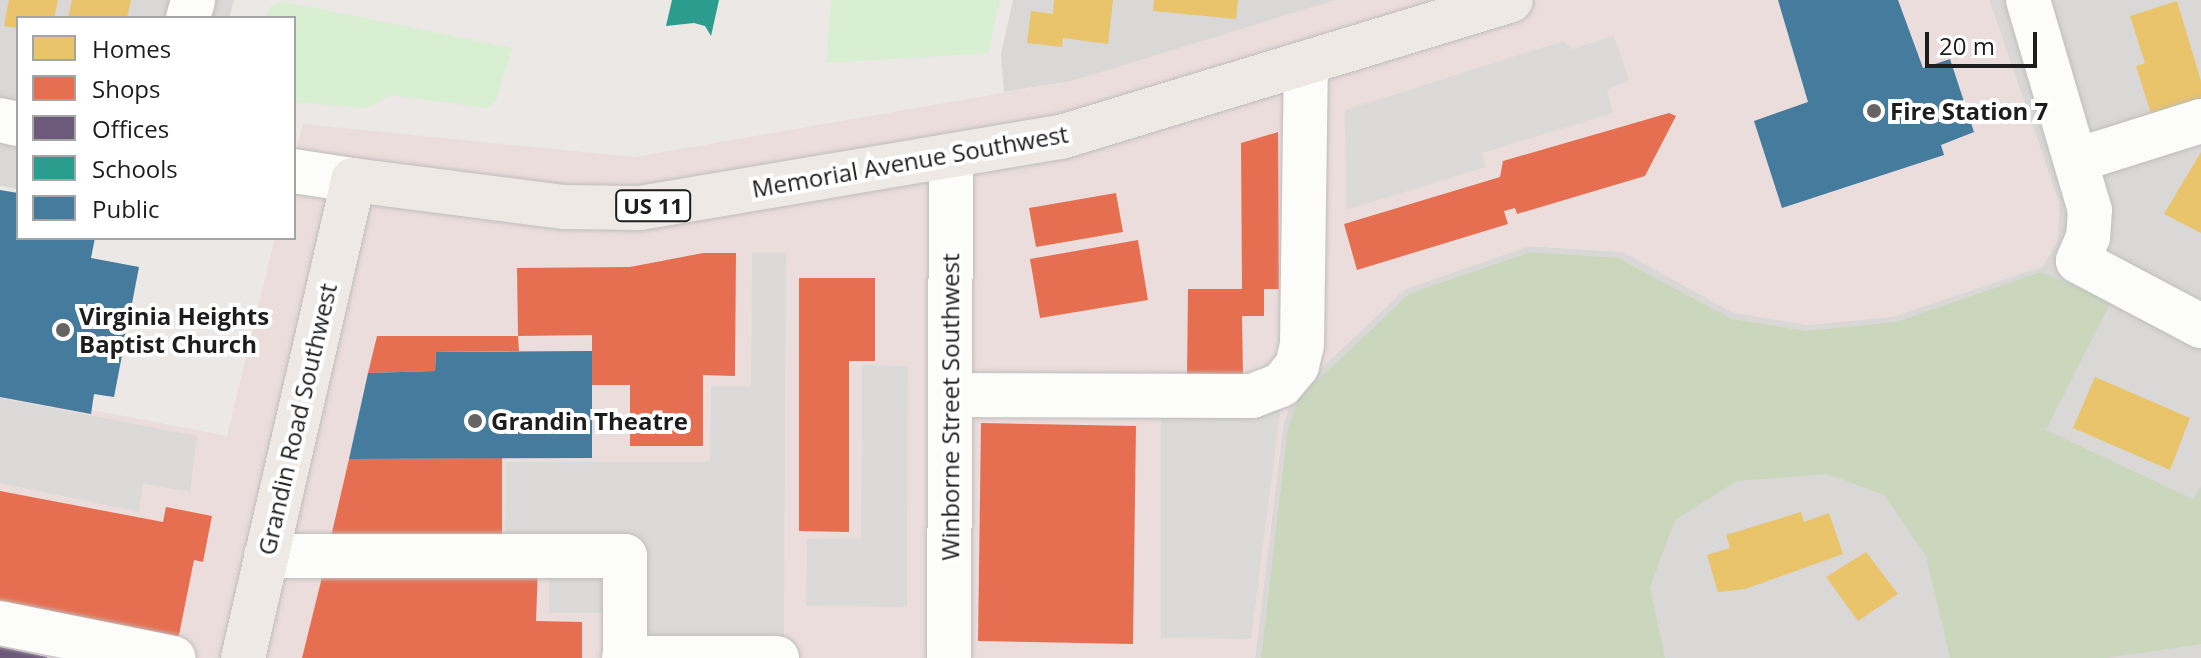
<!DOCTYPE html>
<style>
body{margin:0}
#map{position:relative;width:2201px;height:658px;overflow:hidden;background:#ebe8e5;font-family:"Open Sans",sans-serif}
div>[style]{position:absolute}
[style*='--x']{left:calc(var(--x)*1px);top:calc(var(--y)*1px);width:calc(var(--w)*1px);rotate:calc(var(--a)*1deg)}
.residential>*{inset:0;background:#dad8d7}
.commercial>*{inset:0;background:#ecdddd}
.forest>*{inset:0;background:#cbd7bc}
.park>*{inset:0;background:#d8efd2}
.parking>*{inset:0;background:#dbdad9}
.homes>*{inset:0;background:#e9c46a}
.shops>*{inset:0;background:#e76f51}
.offices>*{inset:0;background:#6d597a}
.schools>*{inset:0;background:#2a9d8f}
.public>*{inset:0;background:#457b9d}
.roads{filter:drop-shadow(0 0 2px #bebdbc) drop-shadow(0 0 2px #bebdbc)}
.minor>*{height:44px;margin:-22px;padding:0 22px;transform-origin:22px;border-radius:22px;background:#fcfcfb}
.major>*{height:44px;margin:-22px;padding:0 22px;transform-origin:22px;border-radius:22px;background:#efe9e5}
.dots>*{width:22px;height:22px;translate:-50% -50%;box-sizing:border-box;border:4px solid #fff;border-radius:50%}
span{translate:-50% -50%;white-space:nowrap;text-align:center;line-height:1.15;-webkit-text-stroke:8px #fff;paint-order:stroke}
.shield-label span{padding:2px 6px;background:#fff;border:2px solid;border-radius:6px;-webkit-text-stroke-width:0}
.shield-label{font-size:22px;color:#1d1d1d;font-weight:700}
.poi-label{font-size:24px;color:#1d1d1d;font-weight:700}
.left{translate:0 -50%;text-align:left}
.street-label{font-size:24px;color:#1d1d1d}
.legend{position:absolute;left:16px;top:16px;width:280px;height:224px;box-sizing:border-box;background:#fff;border:2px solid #a5a5a5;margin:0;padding:10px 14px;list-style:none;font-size:24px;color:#1d1d1d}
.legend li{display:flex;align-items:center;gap:16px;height:40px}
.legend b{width:40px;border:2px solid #a5a5a5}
.scale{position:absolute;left:1925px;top:32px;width:112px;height:36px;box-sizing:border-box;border:4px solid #1d1d1d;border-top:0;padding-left:10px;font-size:24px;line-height:28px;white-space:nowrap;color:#1d1d1d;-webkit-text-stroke:6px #fff;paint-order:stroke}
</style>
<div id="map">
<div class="residential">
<div style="clip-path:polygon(0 0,234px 0,229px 18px,18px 18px,18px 189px,0 186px)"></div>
<div style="clip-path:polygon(1013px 0,1344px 0,1072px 81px,1004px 92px,1001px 54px)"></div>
<div style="clip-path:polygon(1989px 0,2201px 0,2201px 658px,1255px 658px,1283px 426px,1294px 394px,1405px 289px,1529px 246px,1623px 252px,1734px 313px,1892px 317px,2043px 266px,2058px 239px,2059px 203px)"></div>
</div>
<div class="commercial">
<div style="clip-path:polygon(1335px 0,1989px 0,2059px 204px,2058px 239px,2043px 266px,1892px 317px,1808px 325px,1734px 313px,1623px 252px,1529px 246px,1405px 289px,1294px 394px,1283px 426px,1255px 658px,0 658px,0 392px,227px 436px,275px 238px,294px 238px,294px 160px,303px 124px,634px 157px,1072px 81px)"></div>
</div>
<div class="forest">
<div style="clip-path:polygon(1530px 252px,1618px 258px,1732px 319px,1806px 331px,1896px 322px,2041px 272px,2111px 302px,2046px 430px,2193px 499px,2201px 487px,2201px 644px,2106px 658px,1950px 658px,1926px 556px,1884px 495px,1827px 474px,1737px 481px,1675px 520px,1650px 587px,1665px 658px,1261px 658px,1288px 427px,1299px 398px,1409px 294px)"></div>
</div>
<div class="park">
<div style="clip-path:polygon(831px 0,1000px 0,988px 53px,826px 63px)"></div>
<div style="clip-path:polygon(285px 2px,512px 48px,496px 101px,487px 108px,391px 95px,366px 108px,294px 102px,294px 18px,265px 18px,270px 7px)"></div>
</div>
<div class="parking">
<div style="clip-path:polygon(1614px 36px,1629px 80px,1607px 90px,1613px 113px,1482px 153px,1486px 167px,1346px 210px,1345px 110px,1563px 41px,1572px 49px)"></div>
<div style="clip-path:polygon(752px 253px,786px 253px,784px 645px,605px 644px,604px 613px,549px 613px,549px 539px,505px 538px,506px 462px,710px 462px,711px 386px,751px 386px)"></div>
<div style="clip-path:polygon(862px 365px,908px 366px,907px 607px,806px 606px,807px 539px,861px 538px)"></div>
<div style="clip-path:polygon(0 398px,197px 436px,190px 492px,143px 484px,139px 512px,0 483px)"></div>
<div style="clip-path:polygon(1161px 405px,1281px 406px,1251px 639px,1161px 638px)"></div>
</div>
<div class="homes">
<div style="clip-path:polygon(9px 0,58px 0,54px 18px,18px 18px,18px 28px,4px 26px)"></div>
<div style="clip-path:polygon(72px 0,131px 0,127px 18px,68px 18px)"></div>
<div style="clip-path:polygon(1054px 0,1113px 0,1108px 44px,1063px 38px,1062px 47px,1027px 43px,1031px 11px,1053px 14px)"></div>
<div style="clip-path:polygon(1154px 0,1238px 0,1236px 19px,1153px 11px)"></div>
<div style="clip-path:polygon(2177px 1px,2201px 81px,2201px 99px,2151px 114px,2136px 66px,2145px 63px,2130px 16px)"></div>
<div style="clip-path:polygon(2201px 152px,2201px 233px,2164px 214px)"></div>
<div style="clip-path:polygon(2095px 377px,2190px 418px,2170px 470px,2073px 428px)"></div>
<div style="clip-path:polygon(1801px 512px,1804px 522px,1829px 513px,1843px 554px,1745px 589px,1718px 592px,1707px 555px,1730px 548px,1726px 535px)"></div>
<div style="clip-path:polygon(1866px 552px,1898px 594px,1858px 621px,1826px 577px)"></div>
</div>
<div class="shops">
<div style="clip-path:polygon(1669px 113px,1676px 116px,1645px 176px,1517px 214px,1515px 208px,1504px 211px,1508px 224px,1357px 270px,1344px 224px,1500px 177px,1503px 161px)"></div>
<div style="clip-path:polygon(1278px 132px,1279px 289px,1264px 289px,1264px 316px,1242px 316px,1243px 376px,1187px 376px,1188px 289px,1242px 289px,1241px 143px)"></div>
<div style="clip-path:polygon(1116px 193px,1123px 232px,1036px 247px,1029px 208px)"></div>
<div style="clip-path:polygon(1138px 240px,1148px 300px,1040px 318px,1030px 259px)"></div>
<div style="clip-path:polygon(703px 253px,736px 253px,735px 376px,703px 375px,703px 446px,630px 446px,630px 385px,592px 385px,592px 335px,518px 336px,517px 268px,630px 267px)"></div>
<div style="clip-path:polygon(799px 278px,875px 278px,875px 361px,849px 361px,849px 532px,799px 531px)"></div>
<div style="clip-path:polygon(377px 336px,518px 336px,519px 351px,436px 352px,435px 371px,368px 373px)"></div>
<div style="clip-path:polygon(981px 423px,1136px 426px,1133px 644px,978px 641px)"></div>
<div style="clip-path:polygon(502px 458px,502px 542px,330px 541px,349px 459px)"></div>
<div style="clip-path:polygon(0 491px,163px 522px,166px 507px,212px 516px,203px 562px,194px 560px,178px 640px,0 605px)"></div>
<div style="clip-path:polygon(325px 565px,538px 567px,536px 621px,582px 622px,582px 658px,302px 658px)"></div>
</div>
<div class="offices">
<div style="clip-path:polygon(0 647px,47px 657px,47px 658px,0 658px)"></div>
</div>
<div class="schools">
<div style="clip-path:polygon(672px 0,719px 0,711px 36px,705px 26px,694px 23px,666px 26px)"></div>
</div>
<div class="public">
<div style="clip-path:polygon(1778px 0,1898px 0,1923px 68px,1950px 59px,1974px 132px,1941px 145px,1944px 155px,1782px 208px,1754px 121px,1808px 102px)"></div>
<div style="clip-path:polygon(0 190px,18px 193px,18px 238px,95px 238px,91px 258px,139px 267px,114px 397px,94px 394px,91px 414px,0 397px)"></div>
<div style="clip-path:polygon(592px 351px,592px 458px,349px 459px,368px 373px,435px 371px,436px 352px)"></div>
</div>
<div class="roads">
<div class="minor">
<div style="--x:2028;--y:0;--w:219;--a:73.6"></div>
<div style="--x:2090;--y:210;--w:27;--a:94"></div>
<div style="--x:2088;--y:237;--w:26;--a:113"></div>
<div style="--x:2078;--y:261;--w:139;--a:27.9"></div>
<div style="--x:188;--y:18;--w:19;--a:-74"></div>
<div style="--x:0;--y:120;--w:18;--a:13"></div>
<div style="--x:2077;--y:160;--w:130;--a:-17.5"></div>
<div style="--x:294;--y:171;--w:60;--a:8.7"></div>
<div style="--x:950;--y:395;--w:302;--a:0.2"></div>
<div style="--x:1252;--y:396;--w:31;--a:-21"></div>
<div style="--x:1281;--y:385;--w:25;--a:-50"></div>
<div style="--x:1297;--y:366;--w:23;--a:-77"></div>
<div style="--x:1302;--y:344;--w:279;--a:-89.2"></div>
<div style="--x:266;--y:556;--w:359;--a:0"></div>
<div style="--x:625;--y:556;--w:99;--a:90"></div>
<div style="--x:0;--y:623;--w:177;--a:11.4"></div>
<div style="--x:624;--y:658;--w:153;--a:0"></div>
<div style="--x:949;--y:658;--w:502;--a:-89.77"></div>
</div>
<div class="major">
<div style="--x:243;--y:658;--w:490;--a:-77"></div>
<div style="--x:353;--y:180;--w:213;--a:7.3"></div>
<div style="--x:564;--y:207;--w:76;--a:0.8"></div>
<div style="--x:640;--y:208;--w:427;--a:-9.6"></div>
<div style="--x:1061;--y:137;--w:470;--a:-16.9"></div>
</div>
</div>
<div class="dots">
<div style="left:1874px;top:111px;background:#656463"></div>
<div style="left:63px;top:330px;background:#656463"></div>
<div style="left:475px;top:421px;background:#656463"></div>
</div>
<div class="shield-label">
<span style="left:653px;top:206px">US 11</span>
</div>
<div class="poi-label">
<span class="left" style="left:1890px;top:111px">Fire Station 7</span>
<span class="left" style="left:79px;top:330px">Virginia Heights<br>Baptist Church</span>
<span class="left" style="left:491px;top:421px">Grandin Theatre</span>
</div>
<div class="street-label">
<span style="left:910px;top:161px;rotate:-10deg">Memorial Avenue Southwest</span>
<span style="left:950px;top:407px;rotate:-90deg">Winborne Street Southwest</span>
<span style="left:297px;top:419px;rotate:-77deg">Grandin Road Southwest</span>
</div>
<ul class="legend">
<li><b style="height:22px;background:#e9c46a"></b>Homes</li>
<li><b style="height:22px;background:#e76f51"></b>Shops</li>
<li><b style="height:22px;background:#6d597a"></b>Offices</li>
<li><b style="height:22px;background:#2a9d8f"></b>Schools</li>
<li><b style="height:22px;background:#457b9d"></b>Public</li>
</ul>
<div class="scale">20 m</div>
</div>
